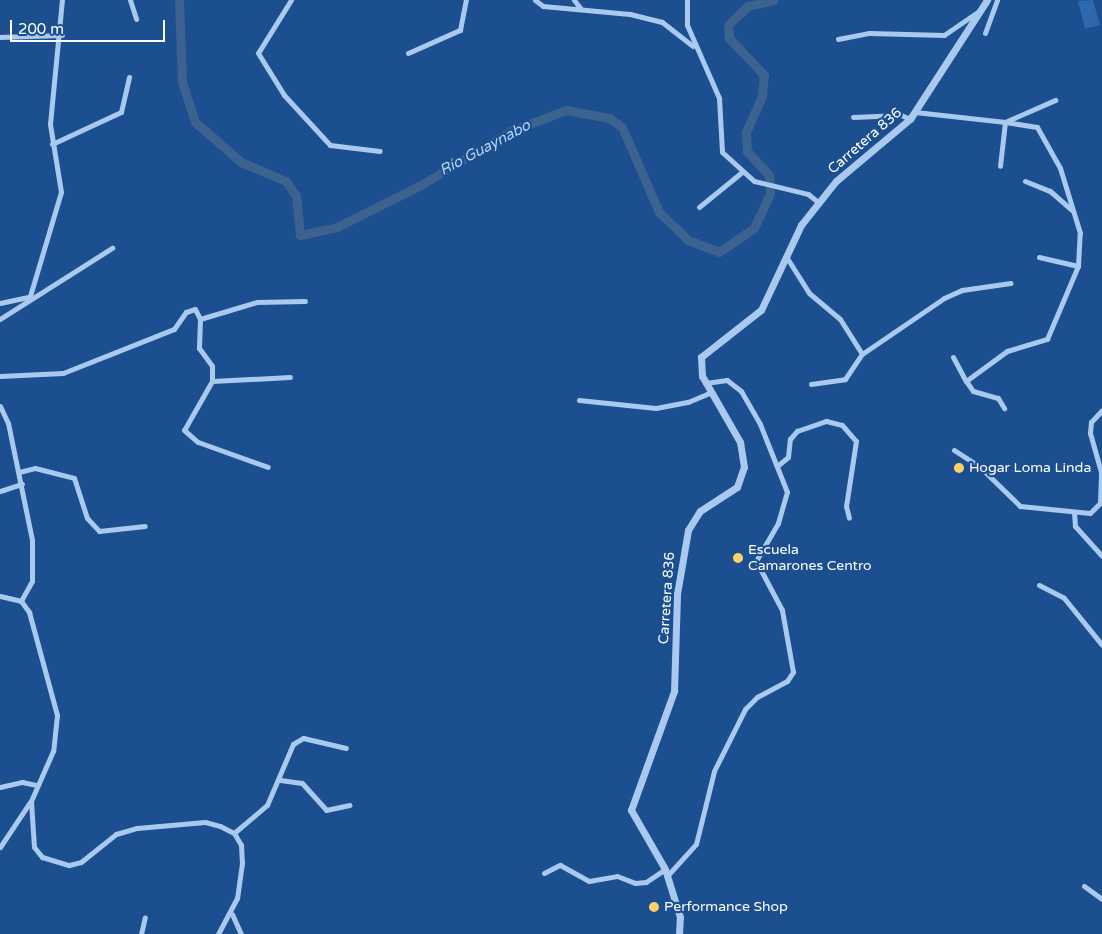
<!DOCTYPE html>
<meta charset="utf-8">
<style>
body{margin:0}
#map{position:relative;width:1102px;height:934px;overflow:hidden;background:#1b4f8f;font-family:"Varela Round",sans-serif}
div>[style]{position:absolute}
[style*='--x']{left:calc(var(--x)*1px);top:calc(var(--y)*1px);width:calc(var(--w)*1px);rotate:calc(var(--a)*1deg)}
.green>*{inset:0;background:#2e69ad}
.river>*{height:9px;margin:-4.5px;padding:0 4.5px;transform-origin:4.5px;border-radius:4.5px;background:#3c6290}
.minor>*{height:5px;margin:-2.5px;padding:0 2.5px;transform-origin:2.5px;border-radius:2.5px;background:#a9c9ee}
.tertiary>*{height:7px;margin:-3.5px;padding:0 3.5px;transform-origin:3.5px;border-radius:3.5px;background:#a9c9ee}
.dots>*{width:14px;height:14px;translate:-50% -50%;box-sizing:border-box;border:2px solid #1b4f8f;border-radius:50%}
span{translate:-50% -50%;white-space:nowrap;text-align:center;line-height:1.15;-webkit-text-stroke:4.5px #1b4f8f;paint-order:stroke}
.street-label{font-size:14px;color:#fff}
.poi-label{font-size:14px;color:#fff}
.left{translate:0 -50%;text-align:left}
.water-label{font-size:15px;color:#b5d3f5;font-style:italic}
.scale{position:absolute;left:10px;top:20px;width:155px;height:22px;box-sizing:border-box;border:2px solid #fff;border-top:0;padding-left:6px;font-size:15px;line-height:18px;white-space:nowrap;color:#fff;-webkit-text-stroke:4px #1b4f8f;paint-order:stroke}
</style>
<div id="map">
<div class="green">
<div style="clip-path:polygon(1093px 0,1100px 25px,1085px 29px,1078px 1px)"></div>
</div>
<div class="river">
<div style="--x:179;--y:0;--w:82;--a:87.9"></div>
<div style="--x:182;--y:82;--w:42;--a:72"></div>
<div style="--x:195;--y:122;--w:61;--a:41"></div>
<div style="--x:241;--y:162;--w:49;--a:22.9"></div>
<div style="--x:286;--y:181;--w:18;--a:56"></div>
<div style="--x:296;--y:196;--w:39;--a:84"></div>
<div style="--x:300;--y:235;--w:38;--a:-12"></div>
<div style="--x:337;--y:227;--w:92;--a:-26.6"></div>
<div style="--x:419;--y:186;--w:107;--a:-30.9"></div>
<div style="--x:511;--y:131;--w:59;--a:-20.9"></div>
<div style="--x:566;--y:110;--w:44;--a:10.5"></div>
<div style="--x:609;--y:118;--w:16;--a:35"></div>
<div style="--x:622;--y:127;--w:93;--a:66.5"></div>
<div style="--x:659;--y:212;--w:40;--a:44"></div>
<div style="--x:688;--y:240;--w:33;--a:21"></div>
<div style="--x:719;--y:252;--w:42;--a:-34.4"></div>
<div style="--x:754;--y:228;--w:38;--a:-65"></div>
<div style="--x:770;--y:193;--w:18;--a:-93"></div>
<div style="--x:769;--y:175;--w:33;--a:-133"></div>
<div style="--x:747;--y:151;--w:19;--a:-93"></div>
<div style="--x:746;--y:132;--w:39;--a:-66"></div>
<div style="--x:762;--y:96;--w:21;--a:-85"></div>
<div style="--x:764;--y:75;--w:51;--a:-133.4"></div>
<div style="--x:729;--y:38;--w:13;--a:-94"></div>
<div style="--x:728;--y:25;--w:28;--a:-44"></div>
<div style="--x:748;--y:6;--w:26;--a:-13"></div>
</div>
<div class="minor">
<div style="--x:130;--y:0;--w:20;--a:72"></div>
<div style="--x:291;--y:0;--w:62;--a:121.9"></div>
<div style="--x:258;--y:53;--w:49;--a:58.2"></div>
<div style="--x:284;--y:95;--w:68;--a:47.4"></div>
<div style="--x:330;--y:145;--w:50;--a:6.8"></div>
<div style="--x:535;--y:0;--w:10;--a:37"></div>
<div style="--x:543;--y:6;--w:87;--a:5.3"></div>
<div style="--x:630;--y:14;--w:33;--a:14"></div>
<div style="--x:662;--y:22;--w:39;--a:38"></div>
<div style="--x:574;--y:0;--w:11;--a:52"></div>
<div style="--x:687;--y:0;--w:25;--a:90"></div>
<div style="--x:687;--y:25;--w:80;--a:66.3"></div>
<div style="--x:719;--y:98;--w:54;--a:86.8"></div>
<div style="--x:722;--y:152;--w:43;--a:42.2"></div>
<div style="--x:754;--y:181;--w:56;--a:13.5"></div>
<div style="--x:808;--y:194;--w:14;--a:39"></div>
<div style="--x:985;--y:33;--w:35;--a:-70"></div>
<div style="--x:0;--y:37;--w:62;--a:-1.8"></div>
<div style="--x:838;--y:39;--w:32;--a:-11"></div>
<div style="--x:869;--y:33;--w:75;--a:1.5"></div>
<div style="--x:944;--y:35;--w:42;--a:-34.4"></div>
<div style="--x:408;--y:53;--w:57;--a:-23.9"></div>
<div style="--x:460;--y:30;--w:31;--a:-79"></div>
<div style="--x:915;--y:112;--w:91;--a:6.3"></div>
<div style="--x:1005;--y:122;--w:55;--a:-23.7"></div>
<div style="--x:853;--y:117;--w:48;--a:-2.4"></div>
<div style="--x:901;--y:115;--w:10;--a:24"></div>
<div style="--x:52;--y:144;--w:76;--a:-24.9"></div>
<div style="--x:121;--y:112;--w:36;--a:-77"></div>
<div style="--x:1025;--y:181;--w:27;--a:22"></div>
<div style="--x:1050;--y:191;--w:29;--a:41"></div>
<div style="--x:699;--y:207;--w:55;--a:-39.1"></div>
<div style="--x:1039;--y:257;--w:40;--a:13"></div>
<div style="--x:787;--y:258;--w:41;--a:57.8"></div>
<div style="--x:809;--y:293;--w:40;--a:40"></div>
<div style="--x:840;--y:319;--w:41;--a:57.8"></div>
<div style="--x:30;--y:296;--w:109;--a:-73.4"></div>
<div style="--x:61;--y:192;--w:69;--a:-99.2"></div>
<div style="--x:50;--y:124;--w:125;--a:-84.5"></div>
<div style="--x:0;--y:303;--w:30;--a:-12"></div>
<div style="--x:0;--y:319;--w:133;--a:-32.4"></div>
<div style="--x:200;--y:319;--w:59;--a:-16.6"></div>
<div style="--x:257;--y:302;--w:48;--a:-1.2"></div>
<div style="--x:953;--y:357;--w:27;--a:62"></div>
<div style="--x:966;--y:381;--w:51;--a:-36.2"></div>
<div style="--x:1007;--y:351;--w:42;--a:-16.7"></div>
<div style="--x:1047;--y:339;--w:79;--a:-67"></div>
<div style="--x:1078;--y:266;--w:33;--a:-87"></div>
<div style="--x:1080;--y:233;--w:68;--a:-107.1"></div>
<div style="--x:1060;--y:168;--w:47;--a:-119.3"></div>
<div style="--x:1037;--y:127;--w:32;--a:-171"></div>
<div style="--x:1005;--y:122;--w:44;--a:96.5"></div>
<div style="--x:0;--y:376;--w:63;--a:-2.7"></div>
<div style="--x:63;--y:373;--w:119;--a:-21.6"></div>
<div style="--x:174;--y:329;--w:21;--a:-55"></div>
<div style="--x:186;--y:312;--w:9;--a:-18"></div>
<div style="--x:195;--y:309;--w:11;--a:63"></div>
<div style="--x:200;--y:319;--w:29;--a:92"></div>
<div style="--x:199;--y:348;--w:22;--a:54"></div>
<div style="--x:212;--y:366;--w:15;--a:90"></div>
<div style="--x:212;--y:381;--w:56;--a:119.7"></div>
<div style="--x:184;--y:430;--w:18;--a:41"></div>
<div style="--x:198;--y:442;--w:74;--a:19.7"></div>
<div style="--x:212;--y:381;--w:78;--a:-2.9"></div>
<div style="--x:966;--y:381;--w:12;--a:55"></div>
<div style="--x:973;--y:391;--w:26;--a:16"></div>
<div style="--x:998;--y:398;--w:12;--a:59"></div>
<div style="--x:811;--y:384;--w:34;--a:-8"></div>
<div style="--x:845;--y:379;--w:30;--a:-56"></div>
<div style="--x:862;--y:354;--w:99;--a:-34.3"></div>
<div style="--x:944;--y:298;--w:20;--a:-24"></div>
<div style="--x:962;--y:290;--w:49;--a:-8.1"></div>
<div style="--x:579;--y:400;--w:77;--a:5.9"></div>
<div style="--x:656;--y:408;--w:33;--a:-11"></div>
<div style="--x:688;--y:402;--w:25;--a:-23"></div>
<div style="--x:0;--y:406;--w:19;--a:65"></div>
<div style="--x:8;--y:423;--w:119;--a:78.4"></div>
<div style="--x:32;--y:540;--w:41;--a:90"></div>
<div style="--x:32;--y:581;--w:23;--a:119"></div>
<div style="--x:954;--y:450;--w:31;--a:33"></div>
<div style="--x:980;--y:467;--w:56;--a:44.3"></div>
<div style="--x:1020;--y:506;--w:70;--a:5.7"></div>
<div style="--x:1090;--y:513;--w:14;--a:-45"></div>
<div style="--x:1100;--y:503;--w:31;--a:-88"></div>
<div style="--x:1101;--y:472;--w:41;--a:-105.8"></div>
<div style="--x:1090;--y:433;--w:11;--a:-85"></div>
<div style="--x:1091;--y:422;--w:16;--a:-47"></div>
<div style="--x:777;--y:466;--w:14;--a:-39"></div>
<div style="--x:788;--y:457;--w:18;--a:-84"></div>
<div style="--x:790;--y:439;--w:11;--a:-49"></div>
<div style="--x:797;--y:431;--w:31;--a:-19"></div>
<div style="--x:826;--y:421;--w:16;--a:14"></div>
<div style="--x:842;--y:425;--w:21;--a:49"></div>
<div style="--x:856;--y:441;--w:66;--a:98.7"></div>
<div style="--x:846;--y:506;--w:12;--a:76"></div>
<div style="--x:19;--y:472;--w:16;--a:-14"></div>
<div style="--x:35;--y:468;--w:40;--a:14.4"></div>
<div style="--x:74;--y:478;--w:42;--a:72"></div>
<div style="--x:87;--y:518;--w:18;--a:47"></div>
<div style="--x:99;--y:531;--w:46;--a:-6.2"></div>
<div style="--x:0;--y:491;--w:23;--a:-18"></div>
<div style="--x:1074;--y:512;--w:14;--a:86"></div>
<div style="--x:1075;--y:526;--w:40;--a:48"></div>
<div style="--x:1039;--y:585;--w:28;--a:27"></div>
<div style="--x:1064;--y:598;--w:60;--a:51"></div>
<div style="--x:0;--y:596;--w:22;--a:13"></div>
<div style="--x:21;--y:601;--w:14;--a:54"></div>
<div style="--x:29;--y:612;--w:107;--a:74.8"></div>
<div style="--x:57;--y:715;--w:36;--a:96"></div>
<div style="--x:53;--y:751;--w:55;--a:113.7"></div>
<div style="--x:31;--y:801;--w:46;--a:86.3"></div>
<div style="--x:34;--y:847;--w:13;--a:51"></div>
<div style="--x:42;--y:857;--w:28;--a:17"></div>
<div style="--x:69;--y:865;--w:12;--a:-14"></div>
<div style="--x:81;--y:862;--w:45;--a:-38.7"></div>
<div style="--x:116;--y:834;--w:22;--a:-16"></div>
<div style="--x:137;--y:828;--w:68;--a:-5"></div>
<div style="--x:205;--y:822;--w:16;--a:15"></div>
<div style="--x:220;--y:826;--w:16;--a:27"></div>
<div style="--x:234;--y:833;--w:14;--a:60"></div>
<div style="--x:241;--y:845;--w:18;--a:87"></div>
<div style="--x:242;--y:863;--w:35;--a:98"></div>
<div style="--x:237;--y:898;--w:41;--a:117.8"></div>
<div style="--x:280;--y:780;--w:22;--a:8"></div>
<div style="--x:302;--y:783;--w:36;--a:48"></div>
<div style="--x:326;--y:810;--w:24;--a:-12"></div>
<div style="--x:0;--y:787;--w:23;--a:-13"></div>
<div style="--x:22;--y:782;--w:14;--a:12"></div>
<div style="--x:234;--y:833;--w:43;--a:-40.3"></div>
<div style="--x:267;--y:805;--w:66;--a:-66.9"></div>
<div style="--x:293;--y:744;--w:12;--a:-31"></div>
<div style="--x:303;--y:738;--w:44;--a:13.1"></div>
<div style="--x:0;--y:847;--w:54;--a:-56.3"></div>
<div style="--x:544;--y:873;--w:18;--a:-27"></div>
<div style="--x:560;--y:865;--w:33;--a:29"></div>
<div style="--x:589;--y:881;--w:28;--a:-10"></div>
<div style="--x:617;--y:876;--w:19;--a:21"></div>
<div style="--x:635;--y:883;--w:11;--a:-5"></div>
<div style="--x:646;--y:882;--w:23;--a:-34"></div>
<div style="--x:667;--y:876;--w:43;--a:-47.8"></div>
<div style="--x:696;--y:844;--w:75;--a:-76.1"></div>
<div style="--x:714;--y:771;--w:69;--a:-63.4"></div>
<div style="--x:745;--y:709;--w:17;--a:-45"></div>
<div style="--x:757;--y:697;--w:34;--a:-28"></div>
<div style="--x:787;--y:681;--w:11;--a:-56"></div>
<div style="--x:793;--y:672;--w:63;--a:-100.1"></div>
<div style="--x:782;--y:610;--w:55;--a:-118"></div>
<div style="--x:756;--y:561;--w:44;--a:-59.9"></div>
<div style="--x:778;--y:523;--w:32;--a:-74"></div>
<div style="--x:787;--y:492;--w:73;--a:-111.7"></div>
<div style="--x:760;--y:424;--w:38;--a:-120"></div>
<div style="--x:741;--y:391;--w:18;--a:-142"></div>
<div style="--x:727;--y:380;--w:22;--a:172"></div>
<div style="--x:1084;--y:886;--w:22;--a:36"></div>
<div style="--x:232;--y:914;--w:22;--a:66"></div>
<div style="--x:141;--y:934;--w:17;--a:-77"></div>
</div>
<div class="tertiary">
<div style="--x:679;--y:934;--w:17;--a:-87"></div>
<div style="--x:680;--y:917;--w:50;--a:-107.4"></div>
<div style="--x:665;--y:869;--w:68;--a:-120"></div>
<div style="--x:631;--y:810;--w:127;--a:-70.1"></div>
<div style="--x:674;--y:691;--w:97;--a:-88.2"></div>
<div style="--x:677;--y:594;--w:65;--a:-80.2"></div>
<div style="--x:688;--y:530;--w:22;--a:-58"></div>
<div style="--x:700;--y:511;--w:44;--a:-33"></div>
<div style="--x:737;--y:487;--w:21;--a:-71"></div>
<div style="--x:744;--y:467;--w:25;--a:-99"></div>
<div style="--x:740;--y:442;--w:76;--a:-119.9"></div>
<div style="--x:702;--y:376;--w:19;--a:-93"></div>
<div style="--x:701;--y:357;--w:76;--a:-38.1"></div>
<div style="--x:761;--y:310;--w:94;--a:-64.8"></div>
<div style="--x:801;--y:225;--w:56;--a:-51.5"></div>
<div style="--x:836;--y:181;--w:97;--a:-40"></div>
<div style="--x:910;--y:119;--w:142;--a:-57.1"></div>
</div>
<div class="dots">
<div style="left:959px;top:468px;background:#ffd166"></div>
<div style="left:738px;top:558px;background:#ffd166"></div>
<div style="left:654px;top:907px;background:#ffd166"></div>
</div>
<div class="street-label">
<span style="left:865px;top:141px;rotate:-41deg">Carretera 836</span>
<span style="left:667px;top:598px;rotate:-86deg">Carretera 836</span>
</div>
<div class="poi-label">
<span class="left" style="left:969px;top:468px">Hogar Loma Linda</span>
<span class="left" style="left:748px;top:558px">Escuela<br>Camarones Centro</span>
<span class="left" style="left:664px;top:907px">Performance Shop</span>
</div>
<div class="water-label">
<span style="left:485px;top:148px;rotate:-28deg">Río Guaynabo</span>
</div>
<div class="scale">200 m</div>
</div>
